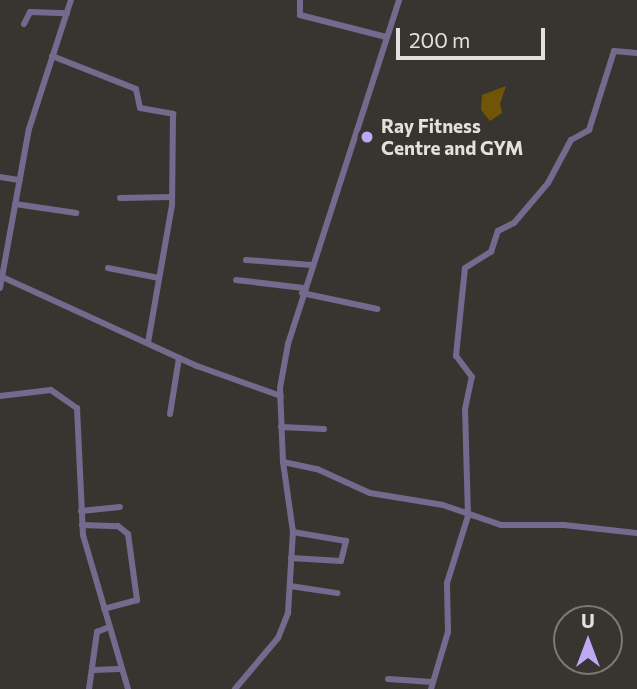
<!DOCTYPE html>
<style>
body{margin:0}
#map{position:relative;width:637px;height:689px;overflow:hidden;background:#383530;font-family:Commissioner,sans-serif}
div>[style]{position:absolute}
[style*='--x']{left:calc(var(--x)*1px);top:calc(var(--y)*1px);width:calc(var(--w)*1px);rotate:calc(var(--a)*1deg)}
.green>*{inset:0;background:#715504}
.minor>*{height:6px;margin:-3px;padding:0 3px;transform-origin:3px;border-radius:3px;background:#746a8e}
.dots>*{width:19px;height:19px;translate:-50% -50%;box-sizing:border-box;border:4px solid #383530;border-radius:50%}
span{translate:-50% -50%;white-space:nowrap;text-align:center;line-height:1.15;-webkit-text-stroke:7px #383530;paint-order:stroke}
.poi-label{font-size:19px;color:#e2e1de;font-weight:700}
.left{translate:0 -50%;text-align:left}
.north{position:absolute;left:553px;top:605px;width:70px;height:70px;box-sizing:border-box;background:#383530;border:2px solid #7c7a76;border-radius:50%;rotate:0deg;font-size:19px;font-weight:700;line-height:28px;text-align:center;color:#e2e1de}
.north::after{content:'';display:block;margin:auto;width:24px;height:32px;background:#bfa9f4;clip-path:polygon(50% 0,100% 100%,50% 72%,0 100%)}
.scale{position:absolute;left:396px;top:28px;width:149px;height:32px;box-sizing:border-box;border:4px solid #e2e1de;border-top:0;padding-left:9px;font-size:21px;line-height:24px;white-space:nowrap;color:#e2e1de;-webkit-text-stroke:5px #383530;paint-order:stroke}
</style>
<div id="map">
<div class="green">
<div style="clip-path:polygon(506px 86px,500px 104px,502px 113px,490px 121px,481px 110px,482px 95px)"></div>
</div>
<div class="minor">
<div style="--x:300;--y:0;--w:15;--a:90"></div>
<div style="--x:300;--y:15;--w:89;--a:14.3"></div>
<div style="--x:24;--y:24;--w:13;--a:-63"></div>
<div style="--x:30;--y:12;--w:37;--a:2"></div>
<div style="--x:52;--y:56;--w:90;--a:21.4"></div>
<div style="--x:136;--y:89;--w:19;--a:78"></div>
<div style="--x:140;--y:108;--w:34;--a:10"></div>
<div style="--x:173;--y:114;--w:91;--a:90.6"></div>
<div style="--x:172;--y:205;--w:140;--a:99.9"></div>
<div style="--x:0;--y:177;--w:20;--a:9"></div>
<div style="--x:120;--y:198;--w:52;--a:-1.1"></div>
<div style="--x:15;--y:204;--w:62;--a:8.4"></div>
<div style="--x:246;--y:260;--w:65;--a:4.4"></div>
<div style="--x:108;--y:268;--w:52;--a:11.1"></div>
<div style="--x:0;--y:276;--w:217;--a:24.6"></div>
<div style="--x:197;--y:366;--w:89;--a:19.7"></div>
<div style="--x:236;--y:280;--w:68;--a:6.7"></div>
<div style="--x:0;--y:288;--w:162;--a:-79.7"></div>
<div style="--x:29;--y:129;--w:136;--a:-72"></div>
<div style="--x:302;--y:293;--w:77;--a:12"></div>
<div style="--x:0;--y:396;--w:51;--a:-6.7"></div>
<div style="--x:51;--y:390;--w:32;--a:35"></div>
<div style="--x:77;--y:408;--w:127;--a:87.3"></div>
<div style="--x:83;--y:535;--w:160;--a:73.7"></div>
<div style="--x:170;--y:414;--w:57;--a:-80.9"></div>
<div style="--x:281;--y:427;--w:43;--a:2.7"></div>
<div style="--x:283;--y:462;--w:74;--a:-92.3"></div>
<div style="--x:280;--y:388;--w:45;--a:-79.7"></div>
<div style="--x:288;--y:344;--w:361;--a:-72.1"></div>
<div style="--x:81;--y:511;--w:39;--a:-6"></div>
<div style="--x:82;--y:525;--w:36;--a:2"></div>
<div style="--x:118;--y:526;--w:13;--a:39"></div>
<div style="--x:128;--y:534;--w:67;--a:82.2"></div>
<div style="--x:137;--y:600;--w:34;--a:165"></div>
<div style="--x:291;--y:558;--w:50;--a:3.4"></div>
<div style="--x:341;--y:561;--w:21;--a:-76"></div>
<div style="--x:346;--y:541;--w:54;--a:-170.4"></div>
<div style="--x:290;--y:586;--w:48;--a:8.5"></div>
<div style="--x:93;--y:670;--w:27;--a:-2"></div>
<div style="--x:388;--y:679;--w:44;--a:3.9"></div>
<div style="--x:89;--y:689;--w:58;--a:-82"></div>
<div style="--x:97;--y:632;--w:13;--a:-23"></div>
<div style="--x:235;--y:689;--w:67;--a:-49.9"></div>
<div style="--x:278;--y:638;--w:27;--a:-68"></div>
<div style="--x:288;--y:613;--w:81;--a:-86.5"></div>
<div style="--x:293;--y:532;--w:71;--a:-98.1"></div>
<div style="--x:283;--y:462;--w:35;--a:12"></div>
<div style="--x:317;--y:469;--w:58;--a:24.4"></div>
<div style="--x:370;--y:493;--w:74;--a:9.3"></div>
<div style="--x:443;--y:505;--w:61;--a:19"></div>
<div style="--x:501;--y:525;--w:63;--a:0"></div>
<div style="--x:564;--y:525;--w:73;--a:6.3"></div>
<div style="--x:431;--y:689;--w:59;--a:-73.4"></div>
<div style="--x:448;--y:632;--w:49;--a:-91.2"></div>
<div style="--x:447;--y:583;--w:70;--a:-72.6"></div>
<div style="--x:468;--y:516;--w:107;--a:-91.6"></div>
<div style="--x:465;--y:409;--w:33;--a:-78"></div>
<div style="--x:472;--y:377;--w:26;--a:-127"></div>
<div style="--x:456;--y:356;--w:88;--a:-84.2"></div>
<div style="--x:465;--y:268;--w:31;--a:-32"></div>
<div style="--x:491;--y:252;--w:22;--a:-72"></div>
<div style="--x:498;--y:231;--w:18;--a:-27"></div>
<div style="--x:514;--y:223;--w:52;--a:-49.6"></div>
<div style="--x:548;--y:183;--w:49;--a:-61.9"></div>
<div style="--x:571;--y:140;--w:21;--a:-29"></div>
<div style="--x:589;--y:130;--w:83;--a:-72.4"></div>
<div style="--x:614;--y:51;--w:23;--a:5"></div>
</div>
<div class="dots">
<div style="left:367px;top:137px;background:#bfa9f4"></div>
</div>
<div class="poi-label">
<span class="left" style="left:381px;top:137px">Ray Fitness<br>Centre and GYM</span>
</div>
<div class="north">U</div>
<div class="scale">200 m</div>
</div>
